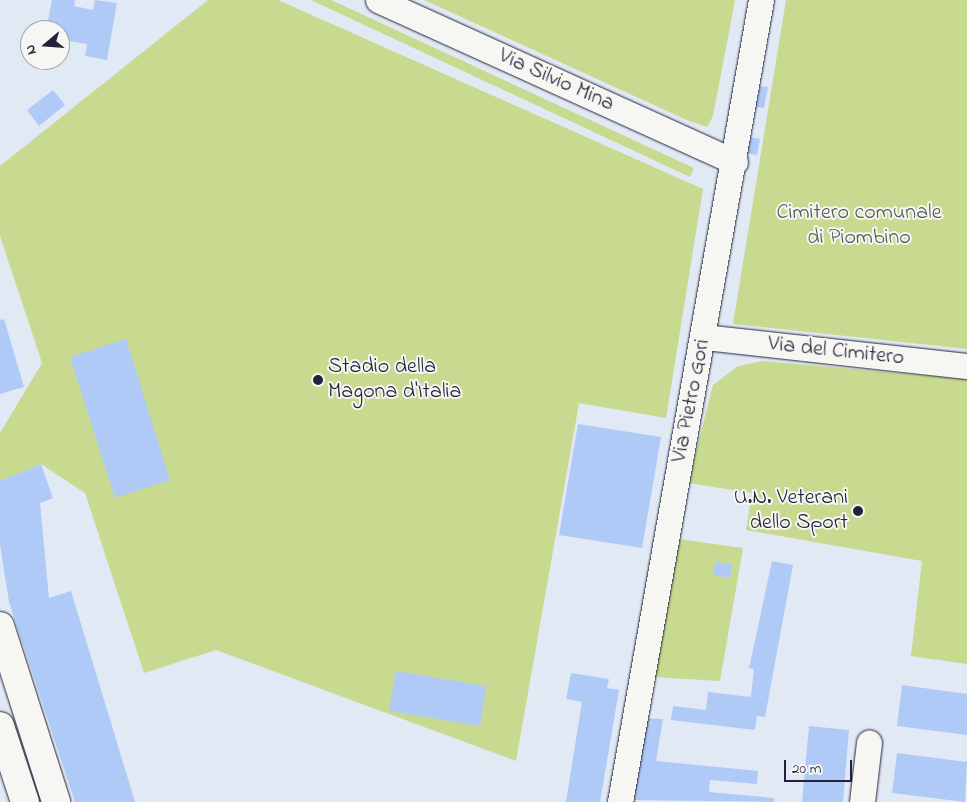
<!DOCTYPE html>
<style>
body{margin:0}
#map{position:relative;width:967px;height:802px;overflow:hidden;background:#e1e9f4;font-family:"Indie Flower",sans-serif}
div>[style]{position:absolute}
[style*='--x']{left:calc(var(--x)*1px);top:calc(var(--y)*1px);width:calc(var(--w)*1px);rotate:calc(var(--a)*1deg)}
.green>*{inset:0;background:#c7da8f}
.building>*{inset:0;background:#b0caf8}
.roads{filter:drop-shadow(0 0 1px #22223b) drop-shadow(0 0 1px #22223b)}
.street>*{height:25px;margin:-12.5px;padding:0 12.5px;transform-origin:12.5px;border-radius:12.5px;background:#f6f6f2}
.secondary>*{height:28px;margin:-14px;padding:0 14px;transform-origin:14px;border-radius:14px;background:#f6f6f2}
.dots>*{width:14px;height:14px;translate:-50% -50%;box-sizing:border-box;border:2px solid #f6f6f2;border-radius:50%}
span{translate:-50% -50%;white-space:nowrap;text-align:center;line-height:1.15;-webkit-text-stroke:4px #f6f6f2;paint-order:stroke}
.street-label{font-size:22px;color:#22223b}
.park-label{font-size:22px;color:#545954}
.poi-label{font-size:22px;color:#22223b}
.left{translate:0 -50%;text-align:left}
.right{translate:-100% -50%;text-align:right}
.north{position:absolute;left:20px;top:20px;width:50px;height:50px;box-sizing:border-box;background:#f6f6f2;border:1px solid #a1a1a9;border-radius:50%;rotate:252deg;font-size:14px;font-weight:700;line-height:20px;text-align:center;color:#22223b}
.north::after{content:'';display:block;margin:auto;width:18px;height:22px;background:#22223b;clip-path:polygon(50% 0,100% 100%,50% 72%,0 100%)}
.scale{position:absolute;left:784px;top:760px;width:68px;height:22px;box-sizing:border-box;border:2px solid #22223b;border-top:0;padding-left:6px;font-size:15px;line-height:18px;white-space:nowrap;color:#22223b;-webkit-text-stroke:4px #f6f6f2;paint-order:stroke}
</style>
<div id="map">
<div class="green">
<div style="clip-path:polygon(208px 0,278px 0,703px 189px,666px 418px,579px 403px,516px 761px,216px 650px,144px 673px,85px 493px,41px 464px,0 481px,0 433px,42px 363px,0 236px,0 166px)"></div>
<div style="clip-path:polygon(311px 0,331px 0,694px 168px,690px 177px)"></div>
<div style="clip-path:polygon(424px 0,735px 0,713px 116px,707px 127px,689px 121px)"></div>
<div style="clip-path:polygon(786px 0,967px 0,967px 349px,733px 324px)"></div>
<div style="clip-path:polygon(763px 361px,967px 379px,967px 664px,911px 656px,922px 561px,746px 530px,752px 493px,688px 483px,713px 385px,738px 366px)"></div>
<div style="clip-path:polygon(678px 539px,743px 548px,720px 681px,653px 677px)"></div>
</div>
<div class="building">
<div style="clip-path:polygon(52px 0,75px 0,74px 6px,93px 10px,95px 0,117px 3px,107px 60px,85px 56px,87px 44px,68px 41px,66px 54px,60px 53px,60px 30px,46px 30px)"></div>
<div style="clip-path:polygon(760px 86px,768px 87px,764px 108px,756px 107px)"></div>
<div style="clip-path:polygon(53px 90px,65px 105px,39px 126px,27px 110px)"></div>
<div style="clip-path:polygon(749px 137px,760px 139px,757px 155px,746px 153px)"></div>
<div style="clip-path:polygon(4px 319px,24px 387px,0 394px,0 320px)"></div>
<div style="clip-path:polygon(126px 339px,170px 480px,115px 498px,70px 357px)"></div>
<div style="clip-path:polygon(578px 424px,661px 437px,642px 548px,559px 535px)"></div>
<div style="clip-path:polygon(41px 464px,53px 498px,40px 503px,49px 598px,71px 591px,135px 802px,75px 802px,9px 602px,0 545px,0 481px)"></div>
<div style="clip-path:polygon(772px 561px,793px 565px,765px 717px,757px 716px,755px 730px,671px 720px,673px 706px,706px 710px,708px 692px,751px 697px,754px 669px,749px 668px)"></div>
<div style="clip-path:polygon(715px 562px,732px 564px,730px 578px,713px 575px)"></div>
<div style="clip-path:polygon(396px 671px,486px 686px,480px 726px,389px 711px)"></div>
<div style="clip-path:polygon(571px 673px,609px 679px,607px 688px,619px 690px,600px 802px,566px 802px,582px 702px,566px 699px)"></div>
<div style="clip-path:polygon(902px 685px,967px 694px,967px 735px,897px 726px)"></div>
<div style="clip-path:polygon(643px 718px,663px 719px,656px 761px,758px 771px,757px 784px,710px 780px,709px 792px,774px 798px,774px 802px,631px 800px)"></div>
<div style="clip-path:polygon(809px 726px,849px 730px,843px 802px,802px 802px)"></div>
<div style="clip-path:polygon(897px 753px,967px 762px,965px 802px,892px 793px)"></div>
</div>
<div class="roads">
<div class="street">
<div style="--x:378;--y:0;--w:392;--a:24.4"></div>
<div style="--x:704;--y:337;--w:265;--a:6.3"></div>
<div style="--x:620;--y:802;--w:814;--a:-80.03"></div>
<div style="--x:862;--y:802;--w:60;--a:-83.3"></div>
</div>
<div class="secondary">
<div style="--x:0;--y:626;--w:185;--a:72.3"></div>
<div style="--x:0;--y:726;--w:80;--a:71.8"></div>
</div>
</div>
<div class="dots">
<div style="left:318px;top:380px;background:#22223b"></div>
<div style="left:858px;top:511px;background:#22223b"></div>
</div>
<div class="street-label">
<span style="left:556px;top:81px;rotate:24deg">Via Silvio Mina</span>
<span style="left:836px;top:352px;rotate:6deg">Via del Cimitero</span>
<span style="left:692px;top:401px;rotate:-79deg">Via Pietro Gori</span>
</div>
<div class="park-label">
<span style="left:859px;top:226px">Cimitero comunale<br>di Piombino</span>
</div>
<div class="poi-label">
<span class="left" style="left:328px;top:380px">Stadio della<br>Magona d'Italia</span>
<span class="right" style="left:848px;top:511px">U.N. Veterani<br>dello Sport</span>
</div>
<div class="north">N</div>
<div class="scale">20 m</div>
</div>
